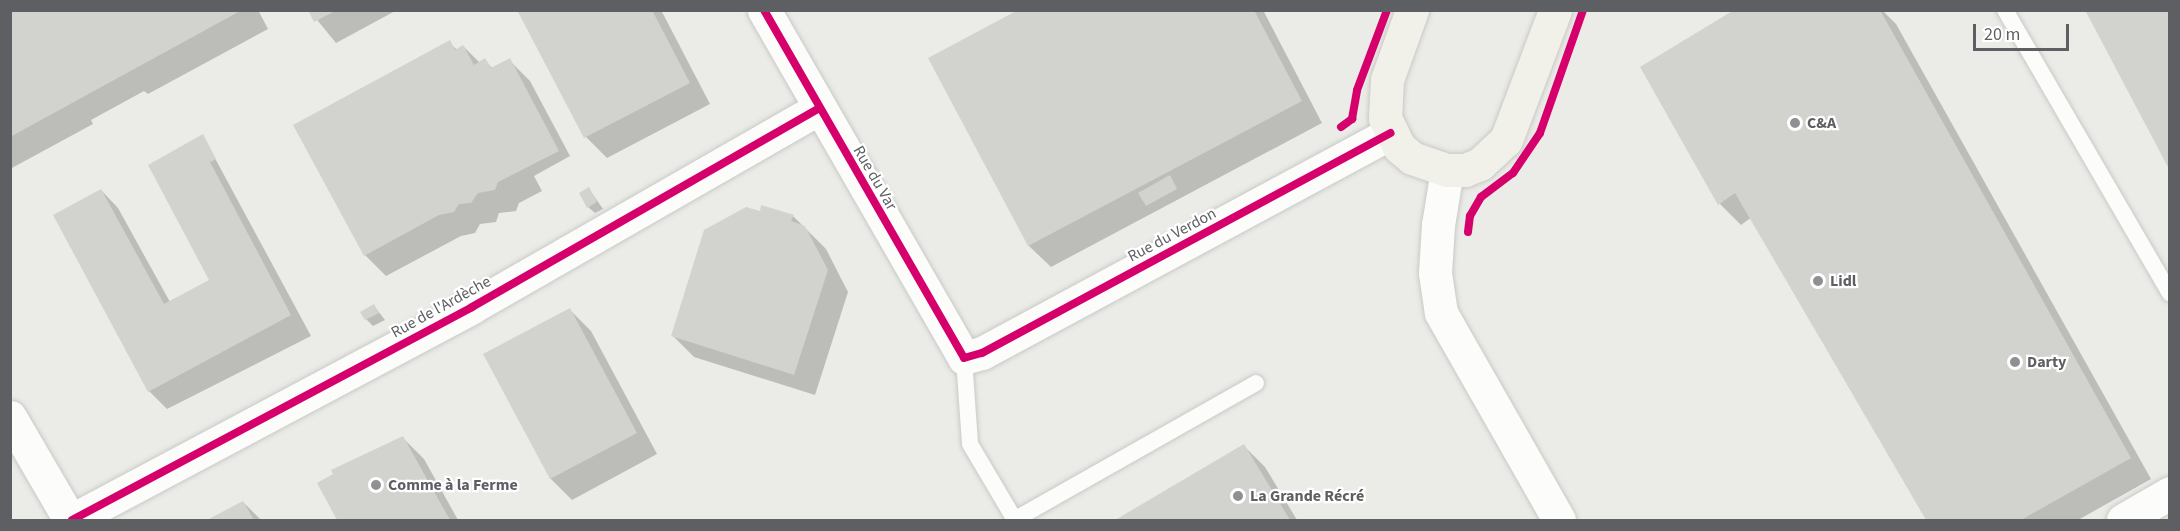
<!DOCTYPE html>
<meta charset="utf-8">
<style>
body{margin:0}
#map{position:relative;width:2180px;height:531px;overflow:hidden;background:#ebebe7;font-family:"Source Sans 3",sans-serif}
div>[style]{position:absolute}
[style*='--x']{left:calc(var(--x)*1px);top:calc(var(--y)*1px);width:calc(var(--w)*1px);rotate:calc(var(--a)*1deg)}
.shadow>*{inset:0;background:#0003}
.building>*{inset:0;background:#d2d2cf}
.roads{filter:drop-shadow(0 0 2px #c9c9c8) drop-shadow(0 0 2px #c9c9c8)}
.service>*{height:16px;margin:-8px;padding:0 8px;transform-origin:8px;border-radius:8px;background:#fcfcfb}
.minor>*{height:33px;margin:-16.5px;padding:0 16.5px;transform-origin:16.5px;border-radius:16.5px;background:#fcfcfb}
.primary>*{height:33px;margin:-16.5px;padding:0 16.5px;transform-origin:16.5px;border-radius:16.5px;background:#f2f1e9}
.cycleway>*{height:8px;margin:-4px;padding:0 4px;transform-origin:4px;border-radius:4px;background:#d6006c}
.dots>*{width:16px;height:16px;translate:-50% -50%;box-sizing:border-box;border:3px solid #fff;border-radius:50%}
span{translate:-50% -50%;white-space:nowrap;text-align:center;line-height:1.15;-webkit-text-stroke:4.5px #fff;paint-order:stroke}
.poi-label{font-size:16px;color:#5d5f63;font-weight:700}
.left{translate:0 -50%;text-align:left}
.street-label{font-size:16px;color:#5d5f63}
.frame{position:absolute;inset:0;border:12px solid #5d5f63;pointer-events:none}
.scale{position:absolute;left:1973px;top:24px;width:96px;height:27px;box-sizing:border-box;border:3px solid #5d5f63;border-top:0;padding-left:8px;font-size:18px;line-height:21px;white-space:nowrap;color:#5d5f63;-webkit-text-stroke:4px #fff;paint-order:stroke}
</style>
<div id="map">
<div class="shadow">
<div style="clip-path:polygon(10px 10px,258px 10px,268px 29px,148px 94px,144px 91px,91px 120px,93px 124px,10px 169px)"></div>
<div style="clip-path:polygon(309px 10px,397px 10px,336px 43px)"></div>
<div style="clip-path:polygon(519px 10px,661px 10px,710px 104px,607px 158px,586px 137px)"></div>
<div style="clip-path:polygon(1021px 10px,1263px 10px,1322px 123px,1051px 267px,1029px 246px,930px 59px)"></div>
<div style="clip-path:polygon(1737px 10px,1882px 10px,1896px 24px,2151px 479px,2078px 520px,1928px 520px,1752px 217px,1741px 225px,1720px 204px,1642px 68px)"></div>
<div style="clip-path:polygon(2087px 10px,2170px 10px,2170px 166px)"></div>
<div style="clip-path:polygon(449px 42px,457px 50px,463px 46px,480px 63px,485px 60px,493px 69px,509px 60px,530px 81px,570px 156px,534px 176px,542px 191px,519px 203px,516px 211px,499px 213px,496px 222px,480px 224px,475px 233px,461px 236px,386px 276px,365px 255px)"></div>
<div style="clip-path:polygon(203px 136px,311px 336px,167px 409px,149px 391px,101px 190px,118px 208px,170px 302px,211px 281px)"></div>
<div style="clip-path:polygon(589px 189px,603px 209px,595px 213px,588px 207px)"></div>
<div style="clip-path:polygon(761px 213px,793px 216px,826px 249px,848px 292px,815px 395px,694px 357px,673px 336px)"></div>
<div style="clip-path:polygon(374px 306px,385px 320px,373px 326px,366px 319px)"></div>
<div style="clip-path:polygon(570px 310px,591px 331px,657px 454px,572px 500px,551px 479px,485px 355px)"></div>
<div style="clip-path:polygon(403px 438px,424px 459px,458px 520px,339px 520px,319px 484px,335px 475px,333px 471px)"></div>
<div style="clip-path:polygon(1244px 446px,1265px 467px,1297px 520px,1118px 520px)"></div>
<div style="clip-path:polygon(243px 502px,261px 520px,210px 520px)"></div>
</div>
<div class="building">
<div style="clip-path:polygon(10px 10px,242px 10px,10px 137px)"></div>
<div style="clip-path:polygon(308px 10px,337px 10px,314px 22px)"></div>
<div style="clip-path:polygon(517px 10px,652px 10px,690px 83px,584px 138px)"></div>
<div style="clip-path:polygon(1018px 10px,1254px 10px,1302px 101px,1028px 246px,928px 58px)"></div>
<div style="clip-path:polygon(1734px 10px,1880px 10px,2131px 458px,2021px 520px,1926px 520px,1735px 193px,1718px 205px,1640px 67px)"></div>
<div style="clip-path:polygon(2085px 10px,2169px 10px,2169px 169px)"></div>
<div style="clip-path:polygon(450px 40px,455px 50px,463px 45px,474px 65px,485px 58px,491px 68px,510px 58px,559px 151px,498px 182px,495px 190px,478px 193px,471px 203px,459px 204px,454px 212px,439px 215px,364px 256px,293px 125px)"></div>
<div style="clip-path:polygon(203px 134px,216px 159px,210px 162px,291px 315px,148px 392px,53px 215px,101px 189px,164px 304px,209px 280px,148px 165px)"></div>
<div style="clip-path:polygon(1170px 175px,1177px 189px,1146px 206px,1138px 193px)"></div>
<div style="clip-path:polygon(589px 187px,597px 202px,587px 208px,579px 193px)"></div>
<div style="clip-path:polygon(761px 205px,794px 215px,791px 221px,805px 226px,828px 270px,794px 375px,671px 336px,704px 230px,746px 207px,760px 211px)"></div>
<div style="clip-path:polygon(374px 304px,379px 313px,365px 320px,360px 312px)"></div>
<div style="clip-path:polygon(570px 308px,637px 433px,550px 479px,483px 354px)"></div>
<div style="clip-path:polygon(403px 436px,450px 520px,337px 520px,317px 483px,333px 474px,331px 470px)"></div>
<div style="clip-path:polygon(1244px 444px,1290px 520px,1115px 520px)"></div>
<div style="clip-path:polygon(243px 501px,254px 520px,207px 520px)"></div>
</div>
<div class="roads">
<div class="service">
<div style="--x:2005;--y:10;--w:328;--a:59.8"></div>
<div style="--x:964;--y:358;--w:86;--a:86"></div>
<div style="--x:970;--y:444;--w:88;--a:59.4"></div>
<div style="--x:1014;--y:520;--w:278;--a:-29.5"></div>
</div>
<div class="minor">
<div style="--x:764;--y:10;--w:401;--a:60.1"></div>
<div style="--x:964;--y:358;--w:19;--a:-16"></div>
<div style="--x:982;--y:353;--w:464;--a:-28.3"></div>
<div style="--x:1447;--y:170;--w:56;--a:99.3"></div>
<div style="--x:1438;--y:225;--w:48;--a:93.6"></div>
<div style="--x:1435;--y:273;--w:40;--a:81.5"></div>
<div style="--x:1441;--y:313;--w:238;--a:60.3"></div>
<div style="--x:10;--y:417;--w:119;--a:59.8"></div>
<div style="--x:72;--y:520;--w:453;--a:-28"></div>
<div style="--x:472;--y:307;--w:399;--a:-29.8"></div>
<div style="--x:2123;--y:520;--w:54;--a:-29.9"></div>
</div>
<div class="primary">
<div style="--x:1412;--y:10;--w:74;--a:109.7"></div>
<div style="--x:1387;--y:80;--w:38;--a:93"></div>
<div style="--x:1385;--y:118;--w:32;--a:64"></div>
<div style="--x:1399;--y:147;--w:17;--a:40"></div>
<div style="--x:1412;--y:158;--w:37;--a:19"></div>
<div style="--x:1447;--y:170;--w:18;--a:0"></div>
<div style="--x:1465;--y:170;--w:16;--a:-22"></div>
<div style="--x:1480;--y:164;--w:35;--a:-43"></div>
<div style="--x:1506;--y:140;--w:139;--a:-69.3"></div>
</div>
</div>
<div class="cycleway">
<div style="--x:764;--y:10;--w:401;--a:60.1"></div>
<div style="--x:964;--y:358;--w:19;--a:-16"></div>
<div style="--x:982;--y:353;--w:464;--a:-28.3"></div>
<div style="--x:1341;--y:127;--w:14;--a:-36"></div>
<div style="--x:1352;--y:119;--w:29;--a:-80"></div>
<div style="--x:1357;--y:90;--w:85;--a:-69.4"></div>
<div style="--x:1468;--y:232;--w:16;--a:-83"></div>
<div style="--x:1470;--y:216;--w:22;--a:-60"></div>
<div style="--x:1481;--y:197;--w:40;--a:-37"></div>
<div style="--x:1513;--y:173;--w:48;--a:-56"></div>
<div style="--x:1540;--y:133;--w:130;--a:-70.7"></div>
<div style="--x:72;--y:520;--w:453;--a:-28"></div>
<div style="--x:472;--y:307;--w:399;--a:-29.8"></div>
</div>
<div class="dots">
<div style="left:1795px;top:123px;background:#8f9091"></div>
<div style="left:1818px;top:281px;background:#8f9091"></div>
<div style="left:2015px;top:362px;background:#8f9091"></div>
<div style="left:376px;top:485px;background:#8f9091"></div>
<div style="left:1238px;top:496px;background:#8f9091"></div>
</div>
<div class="poi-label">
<span class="left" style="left:1807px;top:123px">C&amp;A</span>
<span class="left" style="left:1830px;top:281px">Lidl</span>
<span class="left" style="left:2027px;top:362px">Darty</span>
<span class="left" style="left:388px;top:485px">Comme à la Ferme</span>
<span class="left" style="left:1250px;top:496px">La Grande Récré</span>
</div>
<div class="street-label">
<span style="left:875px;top:178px;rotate:60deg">Rue du Var</span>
<span style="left:1172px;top:235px;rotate:-28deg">Rue du Verdon</span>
<span style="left:441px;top:307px;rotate:-29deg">Rue de l'Ardèche</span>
</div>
<div class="frame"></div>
<div class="scale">20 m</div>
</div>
